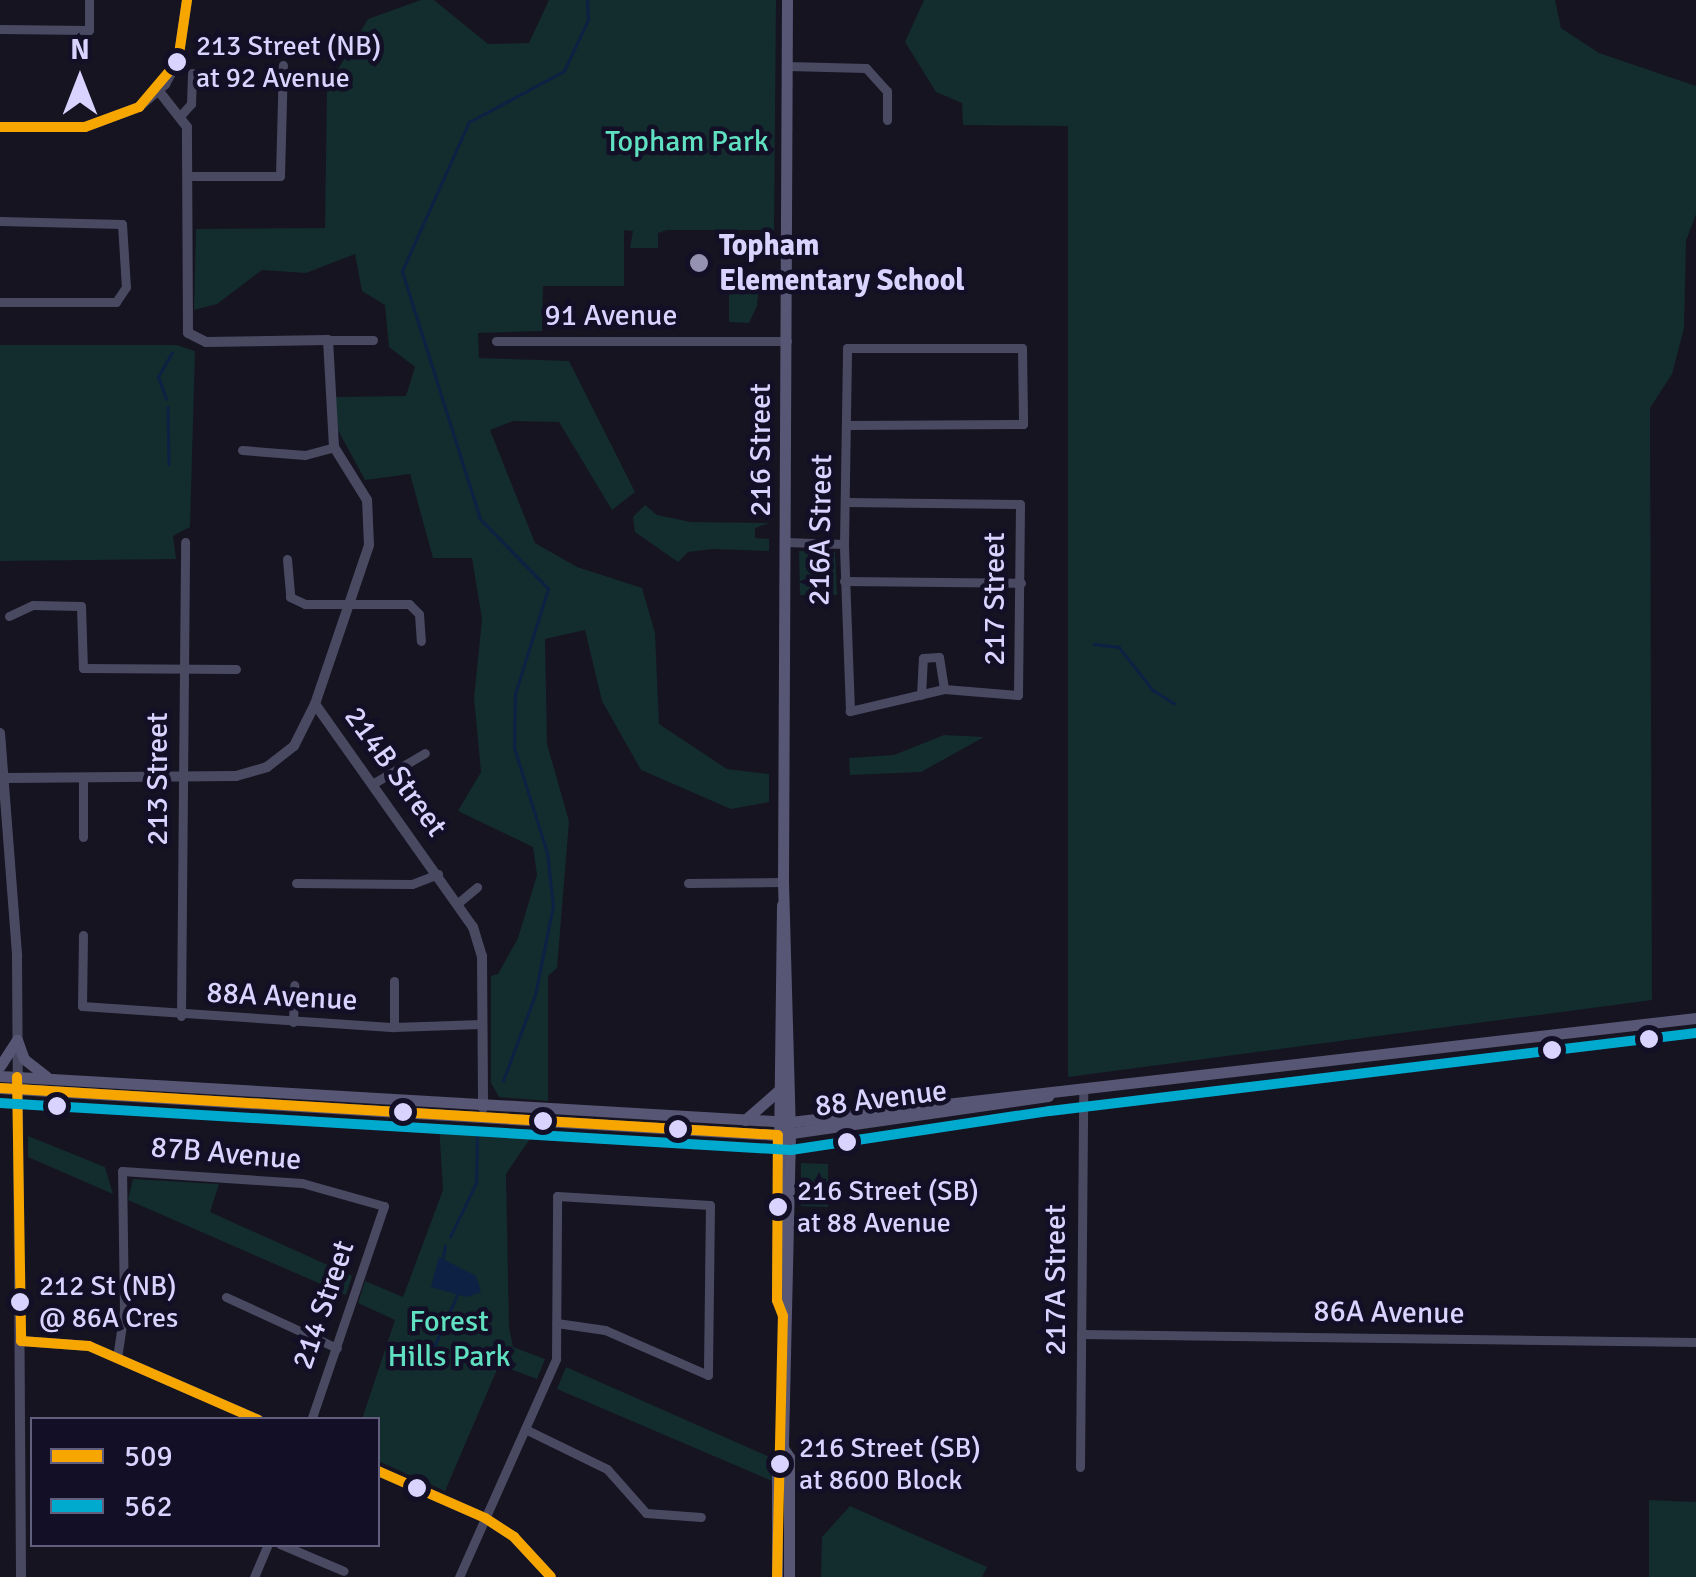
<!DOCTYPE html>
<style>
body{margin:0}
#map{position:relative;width:1696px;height:1577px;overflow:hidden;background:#161421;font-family:Signika,sans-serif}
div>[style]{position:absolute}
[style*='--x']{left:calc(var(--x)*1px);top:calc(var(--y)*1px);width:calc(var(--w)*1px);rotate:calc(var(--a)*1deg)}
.green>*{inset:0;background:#132c2d}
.water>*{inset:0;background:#0d2144}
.stream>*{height:2.5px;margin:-1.25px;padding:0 1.25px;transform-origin:1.25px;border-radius:1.25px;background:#0d2144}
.minor>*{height:9px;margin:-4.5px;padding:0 4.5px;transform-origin:4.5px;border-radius:4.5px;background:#4a4962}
.tertiary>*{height:10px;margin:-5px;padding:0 5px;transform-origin:5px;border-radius:5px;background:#4a4962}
.secondary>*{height:11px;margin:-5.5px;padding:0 5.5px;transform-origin:5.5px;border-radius:5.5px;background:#575674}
.bus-1>*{height:10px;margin:-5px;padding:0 5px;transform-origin:5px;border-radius:5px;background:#f7a600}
.bus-2>*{height:10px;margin:-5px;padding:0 5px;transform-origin:5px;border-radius:5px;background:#00a9ce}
.dots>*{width:28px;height:28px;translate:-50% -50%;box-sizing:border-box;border:5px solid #130f26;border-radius:50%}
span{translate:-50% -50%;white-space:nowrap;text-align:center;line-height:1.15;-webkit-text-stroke:9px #130f26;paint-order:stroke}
.bus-label{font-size:28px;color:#d9d4ff}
.left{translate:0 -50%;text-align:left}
.park-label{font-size:30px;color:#5fe0c0}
.poi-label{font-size:30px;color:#d9d4ff;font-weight:700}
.street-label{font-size:30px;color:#d9d4ff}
.legend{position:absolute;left:30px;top:1417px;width:350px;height:130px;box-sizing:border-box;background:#130f26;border:2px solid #625e7d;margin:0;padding:12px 18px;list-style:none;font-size:30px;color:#d9d4ff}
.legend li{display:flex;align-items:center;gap:20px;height:50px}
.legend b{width:50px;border:2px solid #625e7d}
.north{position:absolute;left:30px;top:30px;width:100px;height:100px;-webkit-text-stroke:8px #130f26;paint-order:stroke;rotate:0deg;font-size:28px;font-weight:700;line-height:40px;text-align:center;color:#d9d4ff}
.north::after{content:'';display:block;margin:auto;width:35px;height:45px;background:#d9d4ff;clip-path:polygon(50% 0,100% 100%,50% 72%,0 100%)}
</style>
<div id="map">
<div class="green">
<div style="clip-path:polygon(421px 0,434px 0,488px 44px,529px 43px,549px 0,776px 0,774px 230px,667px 230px,658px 233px,658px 248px,630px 248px,633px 231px,624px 230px,624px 286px,543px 286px,542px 331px,478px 333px,479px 358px,569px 361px,635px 492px,612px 510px,559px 422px,513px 421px,490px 430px,535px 543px,577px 567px,642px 588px,655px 633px,659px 724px,727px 769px,769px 774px,769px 802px,731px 809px,641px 770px,602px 701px,585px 630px,545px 639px,547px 744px,569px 821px,557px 968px,548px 976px,548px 1101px,499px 1097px,491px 1083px,491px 976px,498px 974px,518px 938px,537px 875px,533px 847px,458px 811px,481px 772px,474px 698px,482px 619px,472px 558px,433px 558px,410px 474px,365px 480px,338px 430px,335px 397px,406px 396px,415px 367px,389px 347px,385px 305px,362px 291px,355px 254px,306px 273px,262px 270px,217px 304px,194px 310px,196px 229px,325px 228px,327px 88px,368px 19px)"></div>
<div style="clip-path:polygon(924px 0,1555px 0,1561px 28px,1599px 53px,1696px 86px,1696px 214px,1686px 241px,1684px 328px,1672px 374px,1650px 408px,1652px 1000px,1068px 1077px,1068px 126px,963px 125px,962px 103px,936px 92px,905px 42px)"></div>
<div style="clip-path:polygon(746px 272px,760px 272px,757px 306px,749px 323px,729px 322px,729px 294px,739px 294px)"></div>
<div style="clip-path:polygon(0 345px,176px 345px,195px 351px,190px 527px,173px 536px,176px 559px,0 561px)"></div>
<div style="clip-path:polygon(645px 505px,657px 515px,691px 522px,769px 523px,755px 528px,755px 538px,769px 539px,769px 551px,713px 549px,688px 552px,678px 562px,635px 532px,633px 517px)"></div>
<div style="clip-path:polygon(799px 551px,835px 552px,837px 595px,800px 595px)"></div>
<div style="clip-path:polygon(944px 735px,984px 737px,921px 772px,850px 775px,849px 758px,894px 755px)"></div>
<div style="clip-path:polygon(439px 1125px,536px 1130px,506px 1174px,509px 1327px,513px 1347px,545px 1359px,537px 1379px,499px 1365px,445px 1491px,378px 1461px,378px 1420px,362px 1419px,395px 1320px,358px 1303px,365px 1281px,403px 1297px,443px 1190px)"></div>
<div style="clip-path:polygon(28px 1136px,105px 1167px,113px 1194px,28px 1157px)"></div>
<div style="clip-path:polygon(801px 1163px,828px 1164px,828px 1207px,801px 1206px)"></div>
<div style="clip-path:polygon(133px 1179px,219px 1184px,210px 1212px,352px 1276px,346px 1295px,128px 1200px)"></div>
<div style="clip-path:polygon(566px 1367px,772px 1458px,772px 1481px,557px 1389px)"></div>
<div style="clip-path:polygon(1649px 1500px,1696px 1502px,1696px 1577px,1649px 1577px)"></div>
<div style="clip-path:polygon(850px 1506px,987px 1567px,982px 1577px,821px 1577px,822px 1537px)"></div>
</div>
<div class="water">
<div style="clip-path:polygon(439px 1257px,476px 1276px,481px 1292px,467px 1297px,431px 1287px)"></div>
</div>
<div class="stream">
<div style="--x:166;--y:399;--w:23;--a:-110"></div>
<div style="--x:158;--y:377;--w:28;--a:-60"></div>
<div style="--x:168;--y:407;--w:57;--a:89"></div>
<div style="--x:1094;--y:644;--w:25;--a:7"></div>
<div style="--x:1119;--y:647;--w:55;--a:51.7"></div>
<div style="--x:1153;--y:690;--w:25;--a:32"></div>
<div style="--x:503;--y:1081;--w:92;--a:-69.6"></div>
<div style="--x:535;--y:995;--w:91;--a:-78.6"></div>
<div style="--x:553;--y:906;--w:53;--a:-96.5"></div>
<div style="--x:547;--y:853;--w:110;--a:-107.4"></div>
<div style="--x:514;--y:748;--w:54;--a:-88.9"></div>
<div style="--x:515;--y:694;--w:110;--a:-72.6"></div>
<div style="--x:548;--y:589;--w:98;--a:-134.2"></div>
<div style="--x:480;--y:519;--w:260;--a:-107.5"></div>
<div style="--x:402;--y:271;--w:163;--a:-65.8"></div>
<div style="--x:469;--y:122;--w:108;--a:-28.2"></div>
<div style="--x:564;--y:71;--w:56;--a:-64.8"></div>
<div style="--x:588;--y:20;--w:20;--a:-93"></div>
<div style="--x:450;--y:1237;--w:60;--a:-64.3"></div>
<div style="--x:476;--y:1183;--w:46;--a:-88.8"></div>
<div style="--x:443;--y:1257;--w:11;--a:-80"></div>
<div style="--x:428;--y:1360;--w:73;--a:-65.9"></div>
</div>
<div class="minor">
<div style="--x:0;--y:29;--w:89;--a:0.6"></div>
<div style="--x:89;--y:30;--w:30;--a:-90"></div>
<div style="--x:787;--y:66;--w:79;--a:1.5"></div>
<div style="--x:866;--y:68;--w:31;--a:48"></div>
<div style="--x:887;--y:91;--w:29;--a:90"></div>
<div style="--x:181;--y:115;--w:15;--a:-48"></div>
<div style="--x:191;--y:104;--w:31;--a:-88"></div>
<div style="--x:187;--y:176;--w:93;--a:0"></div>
<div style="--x:280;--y:176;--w:111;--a:-88.5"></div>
<div style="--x:0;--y:221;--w:122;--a:1.4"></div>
<div style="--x:122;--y:224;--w:63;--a:86.4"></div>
<div style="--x:126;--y:287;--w:18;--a:124"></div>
<div style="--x:116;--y:302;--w:116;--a:180"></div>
<div style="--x:328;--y:340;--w:45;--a:0"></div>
<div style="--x:496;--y:341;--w:291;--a:0"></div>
<div style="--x:242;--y:450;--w:63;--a:4.5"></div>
<div style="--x:305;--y:455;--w:30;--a:-15"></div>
<div style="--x:846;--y:502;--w:174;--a:0.7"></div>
<div style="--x:1020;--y:504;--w:191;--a:90.6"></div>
<div style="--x:1018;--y:695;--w:74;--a:-175.4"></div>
<div style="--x:944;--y:689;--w:97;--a:166.8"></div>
<div style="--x:850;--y:711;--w:167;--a:-92.1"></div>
<div style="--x:844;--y:544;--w:196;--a:-89.1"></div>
<div style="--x:847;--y:348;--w:175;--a:0"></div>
<div style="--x:1022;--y:348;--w:76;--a:89.2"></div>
<div style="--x:1023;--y:424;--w:176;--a:179.7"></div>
<div style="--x:785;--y:542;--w:59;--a:1.9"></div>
<div style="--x:287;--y:559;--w:38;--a:85"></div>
<div style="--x:290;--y:597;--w:17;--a:25"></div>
<div style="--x:305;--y:604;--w:104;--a:0"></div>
<div style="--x:409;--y:604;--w:14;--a:45"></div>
<div style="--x:419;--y:614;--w:27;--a:86"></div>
<div style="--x:844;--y:581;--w:177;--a:0.6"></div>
<div style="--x:9;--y:616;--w:26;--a:-25"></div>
<div style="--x:33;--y:605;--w:48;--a:1.2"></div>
<div style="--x:81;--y:606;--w:62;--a:88.2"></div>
<div style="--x:83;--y:668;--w:153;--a:0.4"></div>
<div style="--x:921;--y:695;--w:37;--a:-87"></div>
<div style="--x:923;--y:658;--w:16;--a:-4"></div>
<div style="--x:939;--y:657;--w:32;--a:81"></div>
<div style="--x:374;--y:783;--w:59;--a:-30.5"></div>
<div style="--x:83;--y:837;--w:59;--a:-90"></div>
<div style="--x:296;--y:883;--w:116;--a:0.5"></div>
<div style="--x:412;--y:884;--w:28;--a:-21"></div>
<div style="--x:688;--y:883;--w:95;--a:-0.6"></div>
<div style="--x:458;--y:903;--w:25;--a:-40"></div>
<div style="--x:83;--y:935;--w:71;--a:90.8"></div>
<div style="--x:82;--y:1006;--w:313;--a:3.9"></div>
<div style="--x:394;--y:1027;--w:87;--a:-2"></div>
<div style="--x:394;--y:981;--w:46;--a:90"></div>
<div style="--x:181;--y:1016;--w:474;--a:-89.5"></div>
<div style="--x:293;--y:1022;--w:37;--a:-88"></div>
<div style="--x:226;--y:1297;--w:122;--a:24.7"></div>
<div style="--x:1081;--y:1334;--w:615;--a:0.75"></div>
<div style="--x:117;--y:1358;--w:48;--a:-81.5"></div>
<div style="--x:124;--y:1311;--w:140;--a:-90.8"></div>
<div style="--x:122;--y:1171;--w:180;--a:3.8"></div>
<div style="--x:302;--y:1183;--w:85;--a:15.7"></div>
<div style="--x:384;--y:1206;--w:226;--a:108.8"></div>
<div style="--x:525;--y:1429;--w:91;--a:26"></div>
<div style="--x:607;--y:1469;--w:59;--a:48.4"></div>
<div style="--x:646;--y:1513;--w:55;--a:4.2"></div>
<div style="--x:1080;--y:1467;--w:374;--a:-89.5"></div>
<div style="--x:280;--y:1544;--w:69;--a:22.9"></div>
<div style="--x:254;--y:1577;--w:36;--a:-67"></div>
<div style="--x:459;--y:1577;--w:239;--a:-66"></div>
<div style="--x:556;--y:1359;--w:163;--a:-89.6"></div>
<div style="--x:557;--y:1196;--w:153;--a:3.4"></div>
<div style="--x:710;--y:1205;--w:170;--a:90.7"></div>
<div style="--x:708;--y:1375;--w:112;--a:-156.4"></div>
<div style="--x:605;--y:1330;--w:49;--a:-171.7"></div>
</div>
<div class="tertiary">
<div style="--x:0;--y:127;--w:85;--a:0"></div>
<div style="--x:85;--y:127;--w:58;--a:-20.3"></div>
<div style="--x:139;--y:107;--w:35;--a:-41"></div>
<div style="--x:165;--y:84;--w:26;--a:-61"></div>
<div style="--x:178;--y:61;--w:62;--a:-81.6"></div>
<div style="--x:315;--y:704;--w:273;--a:54.7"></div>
<div style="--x:473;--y:927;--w:30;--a:73"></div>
<div style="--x:482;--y:956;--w:152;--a:89.6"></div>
<div style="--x:0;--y:733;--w:224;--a:85.6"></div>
<div style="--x:17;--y:956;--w:621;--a:89.63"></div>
<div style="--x:7;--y:778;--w:229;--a:-0.5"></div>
<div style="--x:236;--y:776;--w:32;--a:-16"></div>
<div style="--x:267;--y:767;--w:34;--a:-38"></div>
<div style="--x:294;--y:746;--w:47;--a:-63.4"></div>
<div style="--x:315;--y:704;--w:168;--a:-71.2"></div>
<div style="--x:369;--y:545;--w:45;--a:-92.5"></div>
<div style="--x:367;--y:500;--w:62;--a:-121.9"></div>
<div style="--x:334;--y:447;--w:107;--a:-93.2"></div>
<div style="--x:328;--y:340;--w:122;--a:179.1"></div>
<div style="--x:206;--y:342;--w:20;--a:-153"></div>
<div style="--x:188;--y:333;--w:206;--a:-90.3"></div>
<div style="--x:187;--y:127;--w:47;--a:-128.1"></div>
<div style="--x:21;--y:1341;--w:68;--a:4.2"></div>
<div style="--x:89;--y:1346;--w:185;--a:23.5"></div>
<div style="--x:378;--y:1471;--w:117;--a:23.7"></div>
<div style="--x:485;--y:1518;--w:35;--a:33"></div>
<div style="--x:514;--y:1537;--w:54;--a:47.2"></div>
</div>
<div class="secondary">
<div style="--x:787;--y:0;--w:882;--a:90.26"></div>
<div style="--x:783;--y:882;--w:253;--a:88.4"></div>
<div style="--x:790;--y:1135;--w:313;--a:91.3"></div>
<div style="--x:783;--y:1448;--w:11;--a:56"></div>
<div style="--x:789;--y:1457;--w:120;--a:90"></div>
<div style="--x:782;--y:905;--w:395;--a:90.7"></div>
<div style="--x:777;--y:1300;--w:13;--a:61"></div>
<div style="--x:17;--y:1040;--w:20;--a:70"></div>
<div style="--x:24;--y:1059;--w:28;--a:38"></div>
<div style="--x:0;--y:1066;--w:31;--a:-57"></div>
<div style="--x:0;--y:1076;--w:791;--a:3.33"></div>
<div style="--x:790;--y:1122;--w:912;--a:-6.55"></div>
<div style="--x:0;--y:1088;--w:779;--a:3.46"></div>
<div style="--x:778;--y:1135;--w:273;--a:-8.2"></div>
<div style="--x:745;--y:1120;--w:44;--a:-41.3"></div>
<div style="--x:777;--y:1577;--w:120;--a:-90"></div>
<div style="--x:777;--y:1457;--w:11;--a:-56"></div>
</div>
<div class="bus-1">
<div style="--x:0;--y:127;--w:85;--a:0"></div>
<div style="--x:85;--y:127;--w:58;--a:-20.3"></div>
<div style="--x:139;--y:107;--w:60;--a:-49.7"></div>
<div style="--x:178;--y:61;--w:62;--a:-81.6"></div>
<div style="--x:17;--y:1077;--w:264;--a:89.1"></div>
<div style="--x:0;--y:1088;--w:779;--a:3.46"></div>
<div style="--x:21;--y:1341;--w:68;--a:4.2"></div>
<div style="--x:89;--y:1346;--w:184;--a:23.6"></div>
<div style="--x:378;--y:1471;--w:117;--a:23.7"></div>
<div style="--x:485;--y:1518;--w:35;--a:33"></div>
<div style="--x:514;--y:1537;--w:54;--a:47.2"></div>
<div style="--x:777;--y:1577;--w:261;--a:-88.7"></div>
<div style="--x:783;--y:1316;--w:17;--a:-111"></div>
<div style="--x:777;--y:1300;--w:165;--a:-89.7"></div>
</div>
<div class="bus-2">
<div style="--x:0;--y:1103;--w:792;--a:3.4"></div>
<div style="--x:791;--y:1150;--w:262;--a:-8.6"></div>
<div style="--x:1050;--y:1111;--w:651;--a:-6.88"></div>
</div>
<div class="dots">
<div style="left:177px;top:62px;background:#d9d4ff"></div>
<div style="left:699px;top:263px;background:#9591b1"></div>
<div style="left:1649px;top:1039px;background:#d9d4ff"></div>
<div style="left:1552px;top:1050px;background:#d9d4ff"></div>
<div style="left:57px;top:1106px;background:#d9d4ff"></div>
<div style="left:403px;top:1112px;background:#d9d4ff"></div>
<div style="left:543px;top:1121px;background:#d9d4ff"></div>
<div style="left:678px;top:1129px;background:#d9d4ff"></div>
<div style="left:847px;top:1142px;background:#d9d4ff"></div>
<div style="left:778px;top:1207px;background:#d9d4ff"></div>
<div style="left:20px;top:1302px;background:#d9d4ff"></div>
<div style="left:780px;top:1464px;background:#d9d4ff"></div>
<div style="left:417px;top:1488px;background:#d9d4ff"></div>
</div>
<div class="bus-label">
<span class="left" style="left:196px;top:62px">213 Street (NB)<br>at 92 Avenue</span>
<span class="left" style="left:797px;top:1207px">216 Street (SB)<br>at 88 Avenue</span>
<span class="left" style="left:39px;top:1302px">212 St (NB)<br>@ 86A Cres</span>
<span class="left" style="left:799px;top:1464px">216 Street (SB)<br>at 8600 Block</span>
</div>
<div class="park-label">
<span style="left:687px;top:142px">Topham Park</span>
<span style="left:449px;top:1339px">Forest<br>Hills Park</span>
</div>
<div class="poi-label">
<span class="left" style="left:719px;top:263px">Topham<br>Elementary School</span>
</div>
<div class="street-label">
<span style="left:611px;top:316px">91 Avenue</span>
<span style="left:761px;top:450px;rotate:-90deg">216 Street</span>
<span style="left:821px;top:530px;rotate:-89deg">216A Street</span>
<span style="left:995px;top:599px;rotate:-90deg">217 Street</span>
<span style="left:395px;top:772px;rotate:54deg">214B Street</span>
<span style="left:158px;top:779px;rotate:-90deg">213 Street</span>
<span style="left:282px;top:997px;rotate:3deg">88A Avenue</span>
<span style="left:881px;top:1099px;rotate:-7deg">88 Avenue</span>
<span style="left:226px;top:1154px;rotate:5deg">87B Avenue</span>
<span style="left:1056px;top:1280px;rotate:-90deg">217A Street</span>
<span style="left:324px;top:1305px;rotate:-71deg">214 Street</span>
<span style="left:1389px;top:1313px;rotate:1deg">86A Avenue</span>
</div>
<ul class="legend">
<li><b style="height:12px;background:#f7a600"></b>509</li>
<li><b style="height:12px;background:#00a9ce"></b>562</li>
</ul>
<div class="north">N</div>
</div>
